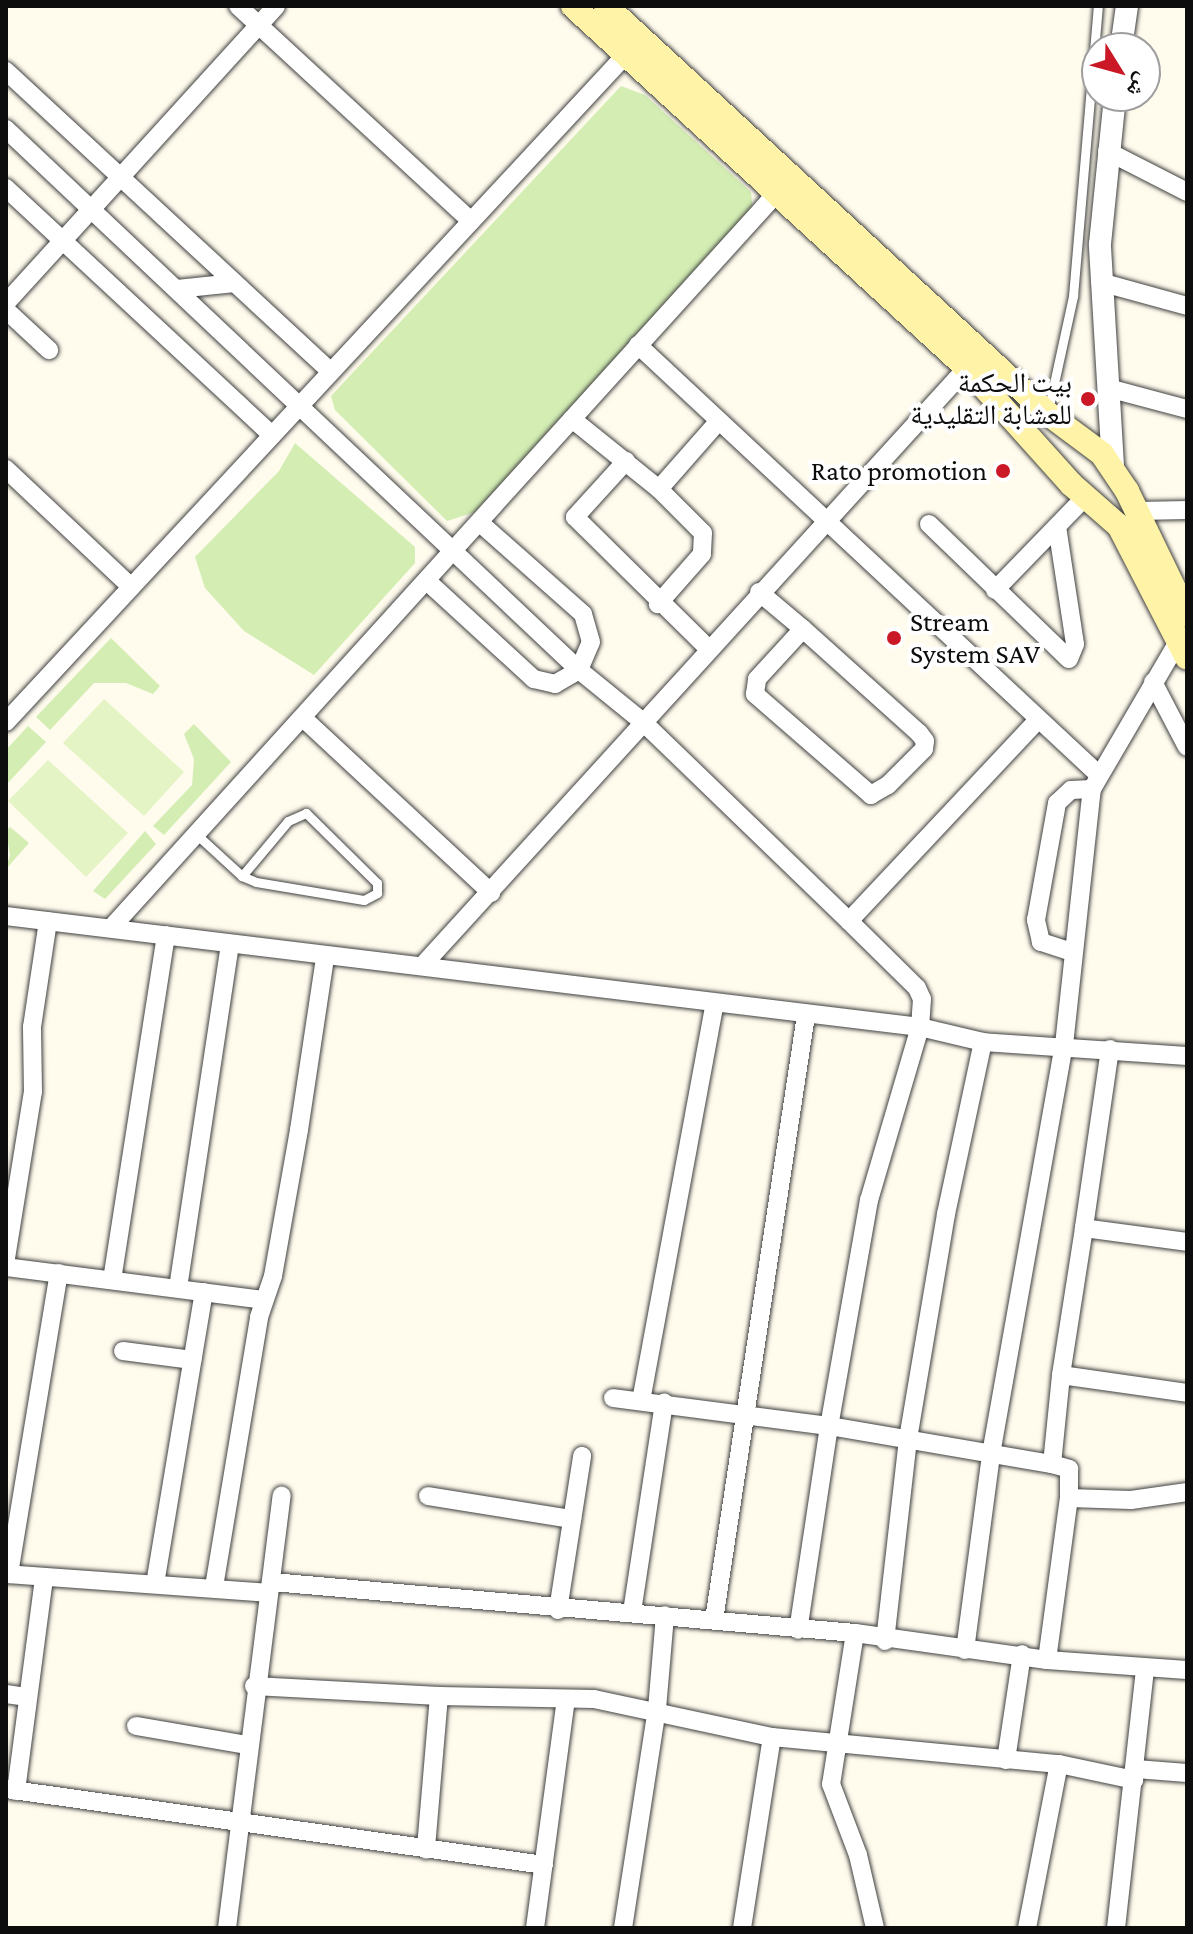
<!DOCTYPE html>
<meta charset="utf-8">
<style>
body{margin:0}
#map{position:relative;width:1193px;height:1934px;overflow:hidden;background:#fffbed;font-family:"Crimson Pro","Noto Naskh Arabic",serif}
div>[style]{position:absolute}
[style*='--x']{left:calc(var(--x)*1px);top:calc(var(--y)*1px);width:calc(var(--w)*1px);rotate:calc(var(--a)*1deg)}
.green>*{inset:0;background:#d3edb3}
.pitch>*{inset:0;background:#e5f4c5}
.roads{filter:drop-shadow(0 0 2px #404040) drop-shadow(0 0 2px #404040)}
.service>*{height:9px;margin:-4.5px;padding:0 4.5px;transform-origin:4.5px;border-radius:4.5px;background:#fff}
.minor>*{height:18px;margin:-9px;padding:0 9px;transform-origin:9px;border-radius:9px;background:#fff}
.tertiary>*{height:22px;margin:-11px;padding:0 11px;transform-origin:11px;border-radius:11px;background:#fff}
.secondary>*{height:24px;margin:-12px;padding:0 12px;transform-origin:12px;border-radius:12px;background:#fff3a8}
.dots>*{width:22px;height:22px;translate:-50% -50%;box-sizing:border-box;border:4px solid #fff;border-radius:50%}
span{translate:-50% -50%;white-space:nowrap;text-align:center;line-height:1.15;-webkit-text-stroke:8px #fff;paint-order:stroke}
.poi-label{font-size:28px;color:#0d0d0d}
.right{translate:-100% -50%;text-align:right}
.left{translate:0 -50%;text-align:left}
.frame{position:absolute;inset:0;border:8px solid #0d0d0d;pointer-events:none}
.north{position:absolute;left:1081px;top:32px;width:80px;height:80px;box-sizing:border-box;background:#fff;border:2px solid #9e9e9e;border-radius:50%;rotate:127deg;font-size:22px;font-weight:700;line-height:32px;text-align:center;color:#0d0d0d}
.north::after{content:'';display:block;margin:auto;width:28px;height:36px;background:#ca1826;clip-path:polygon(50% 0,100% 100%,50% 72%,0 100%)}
</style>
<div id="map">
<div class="green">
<div style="clip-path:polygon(621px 86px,645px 95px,751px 192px,753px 212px,475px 512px,447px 521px,335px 410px,331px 396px)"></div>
<div style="clip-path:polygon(295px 443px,415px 547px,415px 563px,314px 675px,244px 631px,205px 588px,195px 557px,279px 471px)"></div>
<div style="clip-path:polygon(111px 638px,160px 686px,153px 694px,126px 683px,94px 683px,50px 730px,36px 717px)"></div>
<div style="clip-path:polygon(194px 724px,231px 762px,164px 835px,153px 826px,192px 785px,194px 759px,184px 734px)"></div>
<div style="clip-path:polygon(28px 726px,46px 742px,6px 785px,6px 750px)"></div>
<div style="clip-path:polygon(10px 827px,29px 843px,6px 869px,10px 855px,6px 831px)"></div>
<div style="clip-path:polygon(145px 831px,156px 844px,105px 899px,93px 891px)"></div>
</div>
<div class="pitch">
<div style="clip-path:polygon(104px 699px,184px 772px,144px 816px,63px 743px)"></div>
<div style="clip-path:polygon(48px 760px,128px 833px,86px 877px,8px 801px)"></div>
</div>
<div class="roads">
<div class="service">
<div style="--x:1048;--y:411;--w:118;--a:-77.7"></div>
<div style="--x:1073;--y:296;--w:291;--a:-85.1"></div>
<div style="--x:196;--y:834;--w:62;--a:42.4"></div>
<div style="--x:242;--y:876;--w:15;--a:23"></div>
<div style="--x:256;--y:882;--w:109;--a:9.5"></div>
<div style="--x:364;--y:900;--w:15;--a:-28"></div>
<div style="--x:377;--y:893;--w:10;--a:-90"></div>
<div style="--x:377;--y:883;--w:100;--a:-135.4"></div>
<div style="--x:306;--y:813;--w:20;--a:156"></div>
<div style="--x:288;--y:821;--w:72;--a:129.9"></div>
</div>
<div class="minor">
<div style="--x:238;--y:6;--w:317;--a:42.7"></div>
<div style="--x:6;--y:71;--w:443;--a:42.8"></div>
<div style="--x:6;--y:129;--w:788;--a:43.35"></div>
<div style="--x:579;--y:670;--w:82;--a:39.1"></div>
<div style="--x:643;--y:722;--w:286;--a:44"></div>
<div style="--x:849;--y:921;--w:95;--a:44.6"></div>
<div style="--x:917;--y:988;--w:12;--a:66"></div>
<div style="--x:922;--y:999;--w:28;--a:94"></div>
<div style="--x:920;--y:1027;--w:921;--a:-173.08"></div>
<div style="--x:1107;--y:151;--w:90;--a:27.1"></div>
<div style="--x:6;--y:188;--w:363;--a:42.9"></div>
<div style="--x:1100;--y:282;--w:90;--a:15.4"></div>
<div style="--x:177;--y:289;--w:58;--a:-5.9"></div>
<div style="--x:6;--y:303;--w:401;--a:-47.7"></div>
<div style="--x:6;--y:310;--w:59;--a:42.9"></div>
<div style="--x:638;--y:345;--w:628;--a:43"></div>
<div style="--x:1108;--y:388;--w:82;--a:14.9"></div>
<div style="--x:572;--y:419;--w:112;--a:38.8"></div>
<div style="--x:659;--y:489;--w:62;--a:45"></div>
<div style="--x:703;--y:533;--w:21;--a:93"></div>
<div style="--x:702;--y:554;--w:67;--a:131.3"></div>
<div style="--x:626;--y:461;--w:76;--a:132.3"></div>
<div style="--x:575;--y:517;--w:188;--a:44.6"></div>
<div style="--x:6;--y:469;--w:172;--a:43.3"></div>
<div style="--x:659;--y:489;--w:88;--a:-48.7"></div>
<div style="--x:1137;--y:511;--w:50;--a:-1.1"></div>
<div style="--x:929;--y:524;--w:194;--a:44"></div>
<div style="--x:1069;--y:659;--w:16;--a:-68"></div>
<div style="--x:1075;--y:644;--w:119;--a:-98.7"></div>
<div style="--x:428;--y:582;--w:144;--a:42.5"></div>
<div style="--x:534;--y:679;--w:22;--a:13"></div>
<div style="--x:555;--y:684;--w:28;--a:-30"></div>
<div style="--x:579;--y:670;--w:30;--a:-67"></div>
<div style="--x:591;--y:642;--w:29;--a:-106"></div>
<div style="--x:583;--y:614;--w:137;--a:-138.5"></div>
<div style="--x:995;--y:590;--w:129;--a:-45.9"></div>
<div style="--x:759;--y:592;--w:57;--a:40.1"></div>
<div style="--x:803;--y:629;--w:156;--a:41.9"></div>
<div style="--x:919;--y:733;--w:10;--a:53"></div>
<div style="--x:925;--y:741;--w:8;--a:97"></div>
<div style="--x:924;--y:749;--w:51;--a:135"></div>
<div style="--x:888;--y:785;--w:20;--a:150"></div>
<div style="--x:871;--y:795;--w:154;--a:-139"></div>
<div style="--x:755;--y:694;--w:15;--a:-82"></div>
<div style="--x:757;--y:679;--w:68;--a:-47.4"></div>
<div style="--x:1153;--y:682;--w:73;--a:62.4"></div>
<div style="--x:303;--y:718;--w:257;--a:42.9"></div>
<div style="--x:6;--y:722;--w:921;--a:-47.11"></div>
<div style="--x:849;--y:921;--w:276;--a:-46.8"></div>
<div style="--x:111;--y:928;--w:1001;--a:-47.83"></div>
<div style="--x:1072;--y:952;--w:33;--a:-162"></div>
<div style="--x:1041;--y:942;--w:23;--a:-103"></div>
<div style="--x:1036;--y:920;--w:119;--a:-79.8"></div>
<div style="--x:1057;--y:803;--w:19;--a:-43"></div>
<div style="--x:1071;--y:790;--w:21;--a:-3"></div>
<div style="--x:423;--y:965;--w:817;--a:-47.68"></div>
<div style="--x:1110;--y:1049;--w:181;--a:98.3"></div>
<div style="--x:1084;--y:1228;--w:104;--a:7.7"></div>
<div style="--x:1187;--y:1056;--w:204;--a:-176.1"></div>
<div style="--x:983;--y:1042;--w:65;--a:-166.6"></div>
<div style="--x:920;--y:1027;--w:180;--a:106.4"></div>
<div style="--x:869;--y:1200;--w:230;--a:100"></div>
<div style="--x:829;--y:1426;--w:226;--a:9.7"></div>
<div style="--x:1052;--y:1464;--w:89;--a:-84.2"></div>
<div style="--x:1061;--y:1375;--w:127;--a:8.1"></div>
<div style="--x:6;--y:1258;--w:168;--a:-80.8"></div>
<div style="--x:33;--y:1092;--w:65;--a:-90.9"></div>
<div style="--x:32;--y:1027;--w:107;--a:-81.4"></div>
<div style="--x:6;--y:1267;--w:260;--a:7.3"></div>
<div style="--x:112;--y:1280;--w:349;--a:-81.1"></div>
<div style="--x:178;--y:1288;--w:348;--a:-81.4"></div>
<div style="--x:123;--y:1351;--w:70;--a:7.4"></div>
<div style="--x:1061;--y:1375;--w:149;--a:-81.1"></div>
<div style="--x:613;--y:1398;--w:218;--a:7.4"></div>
<div style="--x:829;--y:1426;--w:206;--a:98.6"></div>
<div style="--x:641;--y:1401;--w:405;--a:-79.5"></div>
<div style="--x:1052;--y:1464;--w:18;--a:16"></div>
<div style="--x:1069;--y:1469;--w:29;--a:90"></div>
<div style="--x:428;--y:1496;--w:146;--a:9.1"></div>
<div style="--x:6;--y:1574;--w:263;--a:4.1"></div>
<div style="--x:9;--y:1574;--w:305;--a:-80.6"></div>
<div style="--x:272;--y:1582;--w:585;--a:5"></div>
<div style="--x:855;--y:1633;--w:194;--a:8"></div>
<div style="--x:1047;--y:1660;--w:140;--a:4.1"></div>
<div style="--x:155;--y:1584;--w:296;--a:-80.5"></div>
<div style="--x:214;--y:1587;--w:274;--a:-80.5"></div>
<div style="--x:259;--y:1317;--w:43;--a:-71.1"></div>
<div style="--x:273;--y:1276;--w:148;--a:-79.9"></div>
<div style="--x:299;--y:1130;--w:174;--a:-81.4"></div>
<div style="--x:558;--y:1610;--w:156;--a:-81.1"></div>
<div style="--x:632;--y:1612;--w:212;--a:-81.3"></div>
<div style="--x:714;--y:1620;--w:612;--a:-81.35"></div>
<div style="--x:855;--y:1633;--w:153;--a:99"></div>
<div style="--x:831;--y:1784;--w:76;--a:69.2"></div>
<div style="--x:858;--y:1855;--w:75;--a:76.9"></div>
<div style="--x:885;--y:1641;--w:203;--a:-83.5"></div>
<div style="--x:908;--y:1439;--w:228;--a:-80.4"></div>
<div style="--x:946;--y:1214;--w:176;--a:-77.9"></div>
<div style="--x:965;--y:1650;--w:198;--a:-82.4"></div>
<div style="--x:991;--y:1454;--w:415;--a:-79.9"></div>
<div style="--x:1064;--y:1045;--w:258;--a:-83.8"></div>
<div style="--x:1092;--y:789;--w:173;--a:-59.7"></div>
<div style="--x:1047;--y:1660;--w:163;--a:-82.3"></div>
<div style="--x:1069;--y:1498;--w:62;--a:1.8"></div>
<div style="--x:1131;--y:1500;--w:57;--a:-8.1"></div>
<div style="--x:254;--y:1686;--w:185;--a:3.1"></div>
<div style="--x:439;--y:1696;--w:154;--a:94.9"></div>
<div style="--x:6;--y:1694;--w:22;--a:8"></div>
<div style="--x:439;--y:1696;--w:155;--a:1.1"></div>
<div style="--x:594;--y:1699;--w:182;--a:12.1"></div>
<div style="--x:772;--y:1737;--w:288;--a:5.4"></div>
<div style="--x:1059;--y:1764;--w:77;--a:12"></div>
<div style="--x:136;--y:1726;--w:113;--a:9.7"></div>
<div style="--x:1006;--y:1760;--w:107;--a:-81.4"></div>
<div style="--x:1136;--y:1769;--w:51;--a:4.5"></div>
<div style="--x:6;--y:1789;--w:543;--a:8.04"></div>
<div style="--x:16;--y:1791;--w:214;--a:-82.5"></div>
<div style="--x:227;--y:1928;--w:436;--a:-82.8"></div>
<div style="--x:535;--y:1928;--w:230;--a:-82.3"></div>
<div style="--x:623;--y:1928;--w:222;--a:-81.2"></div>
<div style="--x:657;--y:1709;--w:94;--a:-85.1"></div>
<div style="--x:742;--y:1928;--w:193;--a:-81.1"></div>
<div style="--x:1027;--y:1928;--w:167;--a:-79"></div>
<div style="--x:1116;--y:1928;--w:260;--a:-83.6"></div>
</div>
<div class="tertiary">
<div style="--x:1121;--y:48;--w:42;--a:-81.9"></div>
<div style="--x:1113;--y:466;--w:222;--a:-93.4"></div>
<div style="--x:1100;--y:244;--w:149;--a:-84.2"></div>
</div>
<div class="secondary">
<div style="--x:573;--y:6;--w:535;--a:42.58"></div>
<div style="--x:967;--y:368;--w:156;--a:48.1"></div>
<div style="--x:1071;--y:484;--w:64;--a:41.2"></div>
<div style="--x:1119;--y:526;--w:148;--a:62.7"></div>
<div style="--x:606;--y:6;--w:600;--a:42.7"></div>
<div style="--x:1047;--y:413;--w:69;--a:36.7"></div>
<div style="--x:1102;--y:454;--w:45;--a:56"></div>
<div style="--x:1127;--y:491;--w:138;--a:64.2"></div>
</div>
</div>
<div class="dots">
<div style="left:1088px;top:399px;background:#ca1826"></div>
<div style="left:1003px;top:471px;background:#ca1826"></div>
<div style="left:894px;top:638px;background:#ca1826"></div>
</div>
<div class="poi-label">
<span class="right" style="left:1072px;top:399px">بيت الحكمة<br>للعشابة التقليدية</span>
<span class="right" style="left:987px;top:471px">Rato promotion</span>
<span class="left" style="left:910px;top:638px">Stream<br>System SAV</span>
</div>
<div class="frame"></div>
<div class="north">ش</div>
</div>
